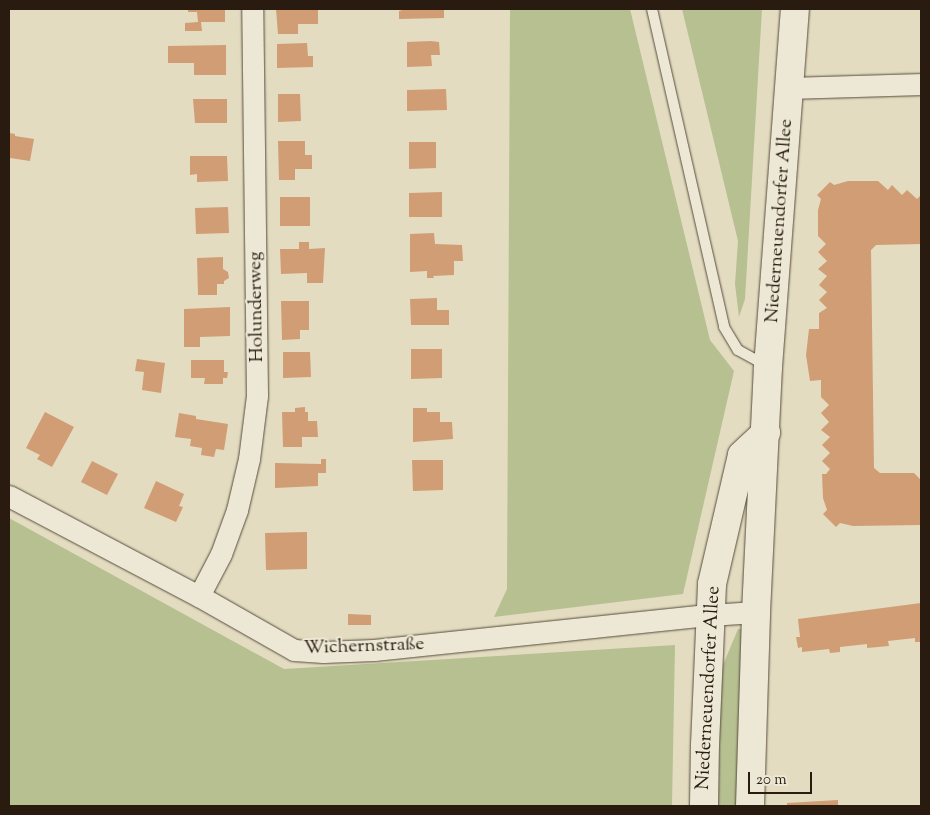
<!DOCTYPE html>
<meta charset="utf-8">
<style>
body{margin:0}
#map{position:relative;width:930px;height:815px;overflow:hidden;background:#e3dcc0;font-family:"Sorts Mill Goudy",serif}
div>[style]{position:absolute}
[style*='--x']{left:calc(var(--x)*1px);top:calc(var(--y)*1px);width:calc(var(--w)*1px);rotate:calc(var(--a)*1deg)}
.green>*{inset:0;background:#b6c091}
.building>*{inset:0;background:#d19d75}
.roads{filter:drop-shadow(0 0 1px #584b3c) drop-shadow(0 0 1px #584b3c)}
.lane>*{height:10px;margin:-5px;padding:0 5px;transform-origin:5px;border-radius:5px;background:#ede8d6}
.street>*{height:21px;margin:-10.5px;padding:0 10.5px;transform-origin:10.5px;border-radius:10.5px;background:#ede8d6}
.secondary>*{height:28px;margin:-14px;padding:0 14px;transform-origin:14px;border-radius:14px;background:#ede8d6}
span{translate:-50% -50%;white-space:nowrap;text-align:center;line-height:1.15;-webkit-text-stroke:4px #ede8d6;paint-order:stroke}
.street-label{font-size:19px;color:#291b10}
.frame{position:absolute;inset:0;border:10px solid #291b10;pointer-events:none}
.scale{position:absolute;left:748px;top:772px;width:64px;height:22px;box-sizing:border-box;border:2px solid #291b10;border-top:0;padding-left:6px;font-size:15px;line-height:18px;white-space:nowrap;color:#291b10;-webkit-text-stroke:4px #ede8d6;paint-order:stroke}
</style>
<div id="map">
<div class="green">
<div style="clip-path:polygon(510px 9px,630px 9px,710px 340px,734px 371px,683px 594px,494px 617px,507px 589px)"></div>
<div style="clip-path:polygon(682px 9px,762px 9px,745px 299px,739px 317px,735px 284px,738px 241px)"></div>
<div style="clip-path:polygon(9px 518px,284px 669px,675px 645px,672px 806px,9px 806px)"></div>
<div style="clip-path:polygon(738px 629px,741px 629px,743px 634px,745px 806px,718px 806px,721px 675px,723px 665px)"></div>
</div>
<div class="building">
<div style="clip-path:polygon(188px 9px,225px 9px,225px 22px,201px 22px,202px 31px,185px 31px,185px 23px,198px 22px,197px 12px,188px 12px)"></div>
<div style="clip-path:polygon(276px 9px,318px 9px,318px 24px,298px 24px,298px 34px,278px 34px)"></div>
<div style="clip-path:polygon(406px 9px,444px 9px,444px 18px,399px 19px,399px 11px)"></div>
<div style="clip-path:polygon(431px 41px,439px 42px,440px 55px,431px 55px,432px 66px,407px 67px,407px 42px)"></div>
<div style="clip-path:polygon(307px 43px,308px 56px,313px 56px,313px 67px,277px 68px,277px 44px)"></div>
<div style="clip-path:polygon(226px 45px,226px 75px,194px 75px,194px 63px,168px 63px,168px 46px)"></div>
<div style="clip-path:polygon(446px 89px,447px 110px,407px 111px,407px 90px)"></div>
<div style="clip-path:polygon(278px 94px,300px 94px,301px 121px,278px 122px)"></div>
<div style="clip-path:polygon(193px 99px,227px 99px,227px 123px,195px 123px)"></div>
<div style="clip-path:polygon(9px 133px,15px 134px,15px 136px,34px 139px,30px 161px,10px 158px)"></div>
<div style="clip-path:polygon(278px 141px,305px 141px,305px 155px,312px 155px,312px 169px,295px 169px,295px 180px,279px 180px)"></div>
<div style="clip-path:polygon(409px 142px,436px 142px,436px 168px,409px 169px)"></div>
<div style="clip-path:polygon(190px 156px,227px 156px,228px 181px,197px 182px,197px 174px,190px 175px)"></div>
<div style="clip-path:polygon(848px 181px,878px 181px,888px 190px,892px 185px,902px 195px,907px 190px,917px 199px,921px 195px,921px 244px,876px 245px,871px 250px,874px 468px,880px 473px,914px 473px,921px 480px,921px 525px,853px 526px,840px 523px,836px 527px,823px 514px,827px 510px,823px 498px,822px 474px,826px 474px,830px 469px,822px 461px,830px 453px,822px 445px,830px 437px,821px 430px,829px 422px,821px 413px,829px 405px,821px 397px,821px 380px,810px 381px,806px 355px,809px 329px,819px 329px,819px 313px,827px 308px,819px 300px,827px 292px,819px 285px,827px 276px,818px 269px,827px 261px,818px 252px,826px 244px,818px 236px,818px 210px,821px 199px,817px 195px,830px 182px,834px 185px)"></div>
<div style="clip-path:polygon(442px 192px,442px 217px,409px 217px,409px 193px)"></div>
<div style="clip-path:polygon(280px 197px,310px 197px,310px 226px,280px 226px)"></div>
<div style="clip-path:polygon(228px 207px,229px 233px,196px 234px,195px 208px)"></div>
<div style="clip-path:polygon(434px 233px,435px 244px,462px 245px,463px 261px,454px 261px,454px 275px,433px 276px,434px 278px,427px 278px,427px 271px,410px 272px,410px 234px)"></div>
<div style="clip-path:polygon(299px 242px,309px 242px,309px 249px,325px 248px,323px 283px,307px 283px,307px 273px,281px 274px,280px 249px,299px 249px)"></div>
<div style="clip-path:polygon(223px 257px,223px 269px,228px 272px,229px 278px,224px 281px,224px 284px,217px 284px,217px 295px,198px 295px,197px 258px)"></div>
<div style="clip-path:polygon(437px 298px,437px 310px,449px 310px,449px 325px,411px 325px,410px 299px)"></div>
<div style="clip-path:polygon(281px 301px,309px 301px,309px 330px,300px 330px,300px 339px,282px 340px)"></div>
<div style="clip-path:polygon(230px 307px,230px 336px,200px 337px,200px 347px,184px 347px,184px 309px)"></div>
<div style="clip-path:polygon(411px 349px,442px 349px,442px 378px,411px 379px)"></div>
<div style="clip-path:polygon(283px 352px,310px 352px,311px 377px,283px 378px)"></div>
<div style="clip-path:polygon(137px 359px,165px 363px,161px 393px,142px 390px,144px 372px,135px 371px)"></div>
<div style="clip-path:polygon(191px 360px,224px 360px,224px 372px,228px 372px,227px 378px,223px 378px,223px 384px,204px 384px,205px 378px,191px 378px)"></div>
<div style="clip-path:polygon(305px 407px,305px 412px,308px 412px,308px 421px,317px 421px,318px 437px,302px 437px,302px 447px,283px 447px,282px 412px,295px 412px,295px 408px)"></div>
<div style="clip-path:polygon(413px 408px,427px 408px,427px 412px,440px 412px,440px 422px,452px 422px,453px 439px,413px 442px)"></div>
<div style="clip-path:polygon(45px 412px,74px 427px,52px 467px,37px 459px,40px 455px,26px 448px)"></div>
<div style="clip-path:polygon(179px 413px,196px 416px,196px 419px,228px 424px,224px 450px,216px 449px,214px 457px,201px 455px,202px 448px,190px 446px,191px 439px,175px 437px)"></div>
<div style="clip-path:polygon(321px 459px,326px 459px,326px 473px,318px 473px,318px 486px,275px 488px,275px 463px,321px 464px)"></div>
<div style="clip-path:polygon(412px 460px,443px 460px,443px 490px,413px 491px)"></div>
<div style="clip-path:polygon(92px 461px,118px 474px,107px 495px,81px 482px)"></div>
<div style="clip-path:polygon(156px 481px,184px 494px,179px 506px,183px 507px,176px 522px,144px 508px)"></div>
<div style="clip-path:polygon(307px 532px,307px 569px,266px 570px,265px 533px)"></div>
<div style="clip-path:polygon(921px 603px,921px 642px,915px 642px,915px 638px,888px 641px,889px 646px,867px 648px,867px 644px,840px 647px,840px 652px,830px 653px,829px 649px,802px 652px,802px 647px,798px 648px,796px 637px,800px 637px,798px 619px)"></div>
<div style="clip-path:polygon(348px 614px,371px 615px,371px 625px,348px 625px)"></div>
<div style="clip-path:polygon(838px 800px,838px 806px,787px 806px,787px 803px)"></div>
</div>
<div class="roads">
<div class="lane">
<div style="--x:652;--y:9;--w:326;--a:77.2"></div>
<div style="--x:724;--y:327;--w:27;--a:59"></div>
<div style="--x:738;--y:350;--w:31;--a:29"></div>
</div>
<div class="street">
<div style="--x:790;--y:88;--w:131;--a:-1.7"></div>
<div style="--x:9;--y:496;--w:215;--a:27.8"></div>
<div style="--x:199;--y:596;--w:109;--a:29.6"></div>
<div style="--x:294;--y:650;--w:29;--a:4"></div>
<div style="--x:323;--y:652;--w:51;--a:-2.2"></div>
<div style="--x:374;--y:650;--w:337;--a:-6"></div>
<div style="--x:709;--y:615;--w:47;--a:-3.7"></div>
<div style="--x:199;--y:596;--w:47;--a:-62.4"></div>
<div style="--x:221;--y:554;--w:47;--a:-70"></div>
<div style="--x:237;--y:510;--w:52;--a:-76.8"></div>
<div style="--x:249;--y:459;--w:64;--a:-82.8"></div>
<div style="--x:257;--y:396;--w:387;--a:-90.7"></div>
</div>
<div class="secondary">
<div style="--x:704;--y:806;--w:61;--a:-89.1"></div>
<div style="--x:705;--y:745;--w:161;--a:-87.5"></div>
<div style="--x:712;--y:584;--w:132;--a:-76.9"></div>
<div style="--x:742;--y:455;--w:33;--a:-43"></div>
<div style="--x:750;--y:806;--w:194;--a:-88.2"></div>
<div style="--x:756;--y:612;--w:245;--a:-87.2"></div>
<div style="--x:768;--y:367;--w:359;--a:-85.7"></div>
</div>
</div>
<div class="street-label">
<span style="left:780px;top:221px;rotate:-86deg">Niederneuendorfer Allee</span>
<span style="left:257px;top:307px;rotate:-91deg">Holunderweg</span>
<span style="left:364px;top:647px;rotate:-2deg">Wichernstraße</span>
<span style="left:709px;top:688px;rotate:-87deg">Niederneuendorfer Allee</span>
</div>
<div class="frame"></div>
<div class="scale">20 m</div>
</div>
